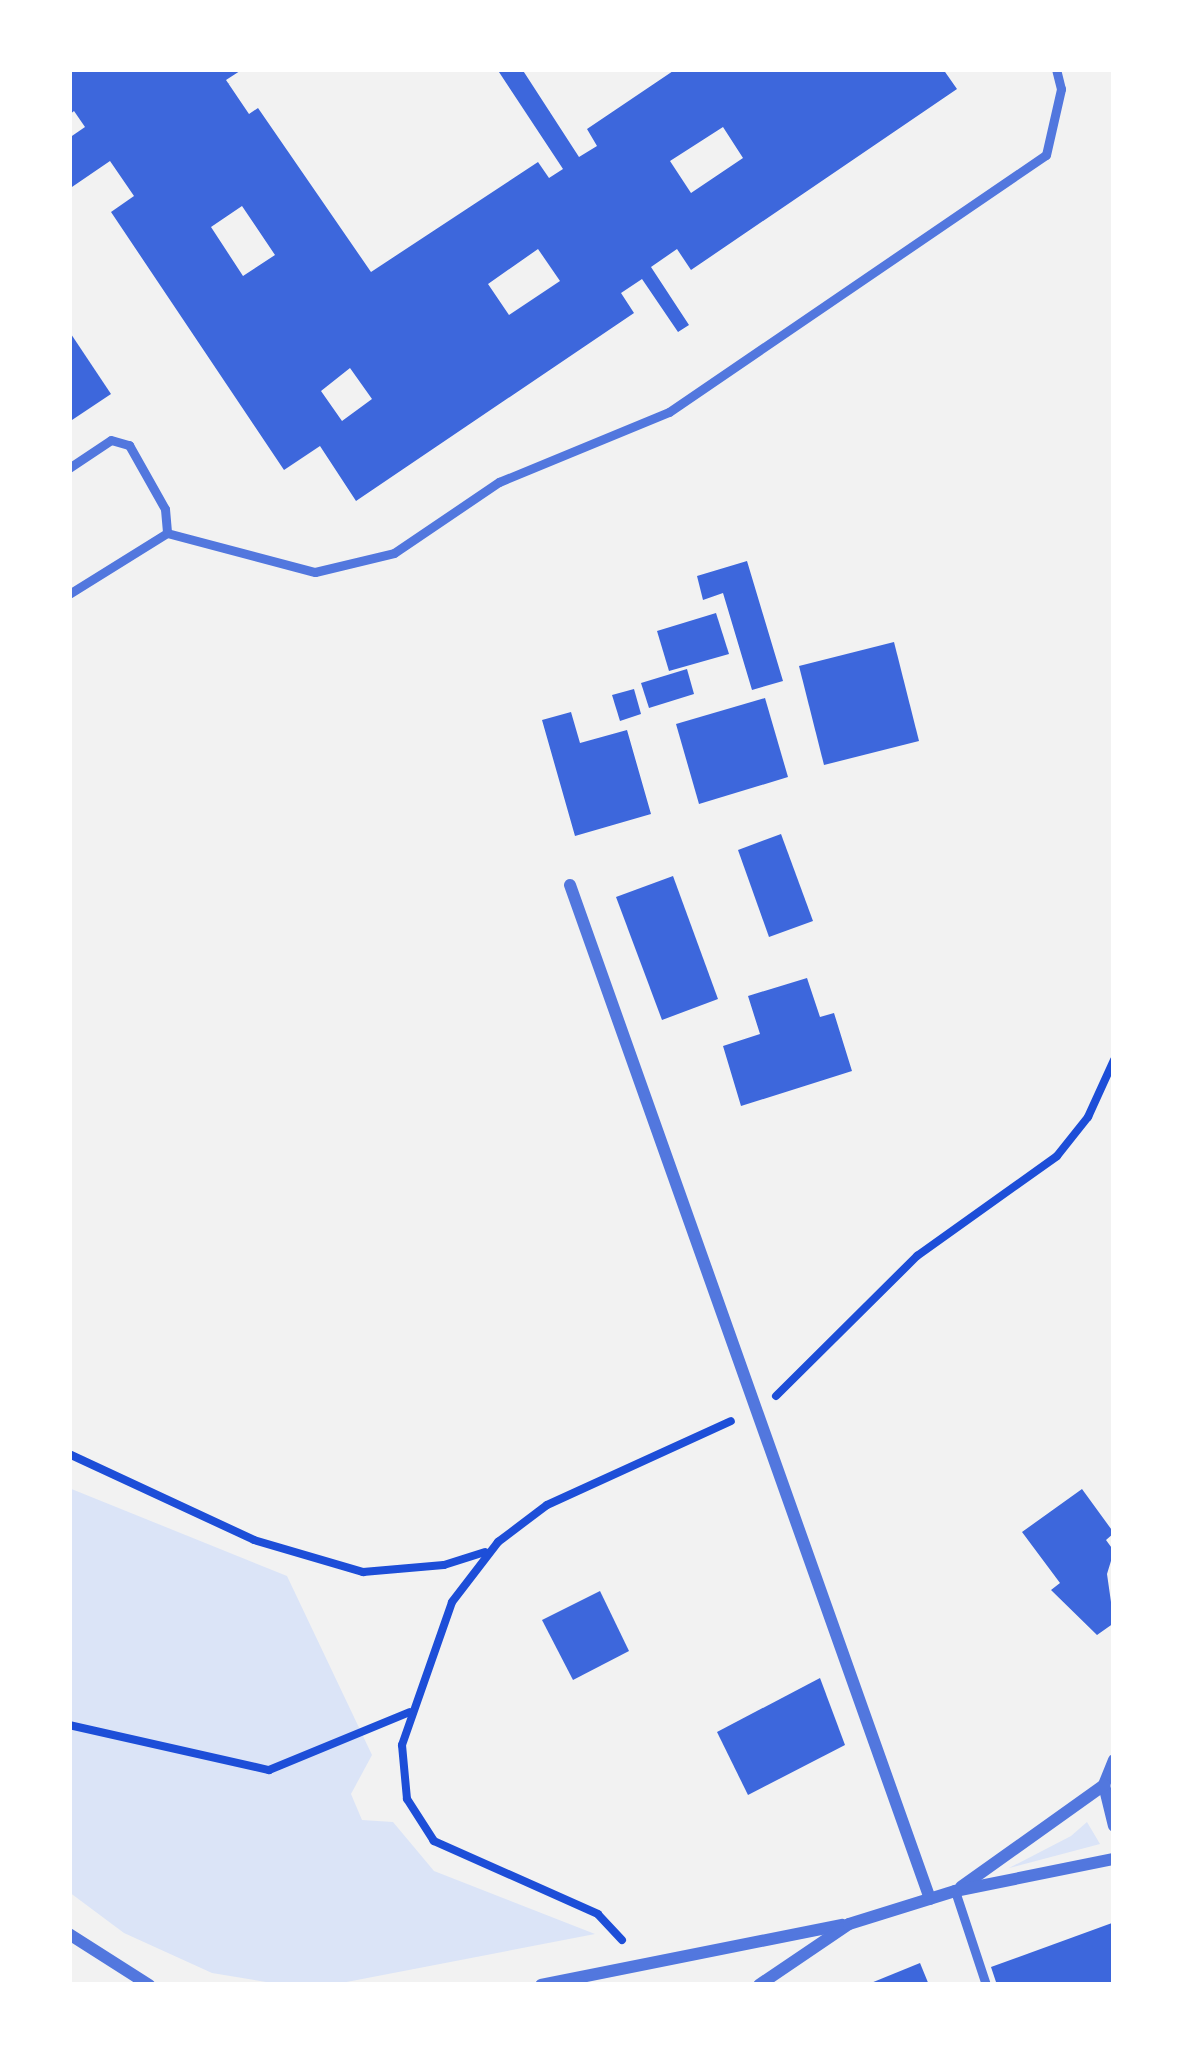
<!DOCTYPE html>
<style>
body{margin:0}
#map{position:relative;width:1183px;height:2054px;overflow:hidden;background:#f2f2f2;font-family:"Work Sans",sans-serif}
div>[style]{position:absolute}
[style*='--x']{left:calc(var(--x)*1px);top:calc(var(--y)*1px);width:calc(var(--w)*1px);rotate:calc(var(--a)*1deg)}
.green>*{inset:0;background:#dbe4f7}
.building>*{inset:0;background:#3d67dc}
.path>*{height:8px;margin:-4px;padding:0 4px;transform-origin:4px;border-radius:4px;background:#1d4ed8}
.service>*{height:9px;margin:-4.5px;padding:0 4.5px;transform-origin:4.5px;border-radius:4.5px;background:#5277de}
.minor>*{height:12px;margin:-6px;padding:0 6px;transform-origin:6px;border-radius:6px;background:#5277de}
span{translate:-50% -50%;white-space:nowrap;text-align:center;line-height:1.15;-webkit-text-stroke:9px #fff;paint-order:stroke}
.frame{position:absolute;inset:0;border:72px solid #fff;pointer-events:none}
</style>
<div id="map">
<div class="green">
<div style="clip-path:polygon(69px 1488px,287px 1576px,372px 1755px,351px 1794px,362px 1820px,393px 1822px,434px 1871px,595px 1934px,331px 1985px,284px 1985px,212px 1973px,124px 1933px,69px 1892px)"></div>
<div style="clip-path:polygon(1087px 1822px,1100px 1844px,1009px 1868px,1071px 1836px)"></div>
</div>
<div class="building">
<div style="clip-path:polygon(evenodd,69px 69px,243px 69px,226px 80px,249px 114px,258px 108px,371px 272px,538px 162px,549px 178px,563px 169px,497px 69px,522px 69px,579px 157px,597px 146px,587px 129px,676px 69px,943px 69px,957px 89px,691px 270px,677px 249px,651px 267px,689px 325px,678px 332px,642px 279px,621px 293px,634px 313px,356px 501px,320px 446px,284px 470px,111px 212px,134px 196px,110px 161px,69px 189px,69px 138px,85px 127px,74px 111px,69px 115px,69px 69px,723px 127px,743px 158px,691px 193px,670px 161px,723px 127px,69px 69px,242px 206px,275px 255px,243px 276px,211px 227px,242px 206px,69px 69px,538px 249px,560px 281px,509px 315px,488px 284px,538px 249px,69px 69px,350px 368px,372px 399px,342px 421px,321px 391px,350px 368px)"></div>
<div style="clip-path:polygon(69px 331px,111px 394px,69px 422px)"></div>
<div style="clip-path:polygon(747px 561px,783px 681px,752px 690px,723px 593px,703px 600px,697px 576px)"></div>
<div style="clip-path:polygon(716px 613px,729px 654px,669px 671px,657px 631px)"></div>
<div style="clip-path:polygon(894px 642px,919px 741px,824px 765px,799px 666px)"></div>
<div style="clip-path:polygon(687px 669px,694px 694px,649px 708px,641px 683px)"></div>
<div style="clip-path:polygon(634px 689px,641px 714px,620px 721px,612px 695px)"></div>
<div style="clip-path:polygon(765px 698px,788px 777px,699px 804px,676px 724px)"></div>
<div style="clip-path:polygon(571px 712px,580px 743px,627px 730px,651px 814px,575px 836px,542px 720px)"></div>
<div style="clip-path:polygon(781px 834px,813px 921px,769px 937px,738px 850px)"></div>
<div style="clip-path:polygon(673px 876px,718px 999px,662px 1020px,616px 897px)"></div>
<div style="clip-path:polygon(807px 978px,820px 1017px,834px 1013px,852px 1071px,741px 1106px,723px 1046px,760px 1034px,748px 996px)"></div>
<div style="clip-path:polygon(1082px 1489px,1114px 1533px,1106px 1540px,1114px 1551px,1107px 1574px,1114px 1623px,1097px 1635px,1051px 1590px,1060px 1583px,1022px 1532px)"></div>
<div style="clip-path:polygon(600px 1591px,629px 1651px,573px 1680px,542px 1620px)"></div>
<div style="clip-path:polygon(820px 1678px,845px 1745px,748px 1795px,717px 1732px)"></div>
<div style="clip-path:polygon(1112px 1923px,1114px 1985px,997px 1985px,991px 1967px)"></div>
<div style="clip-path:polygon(920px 1963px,929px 1985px,866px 1985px)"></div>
</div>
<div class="path">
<div style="--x:776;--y:1396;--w:199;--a:-44.8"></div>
<div style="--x:917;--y:1256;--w:172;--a:-35.5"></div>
<div style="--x:1057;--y:1156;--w:50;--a:-51.5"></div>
<div style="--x:1088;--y:1117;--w:63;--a:-65.5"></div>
<div style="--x:69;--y:1454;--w:204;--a:24.9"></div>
<div style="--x:254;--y:1540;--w:114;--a:16.4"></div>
<div style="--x:363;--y:1572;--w:81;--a:-4.9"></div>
<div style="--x:444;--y:1565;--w:43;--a:-17.6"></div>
<div style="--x:69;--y:1725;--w:205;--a:12.7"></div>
<div style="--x:269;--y:1770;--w:152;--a:-22.4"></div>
<div style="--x:622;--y:1940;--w:35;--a:-133"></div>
<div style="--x:598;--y:1914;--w:180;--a:-156"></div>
<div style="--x:434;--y:1841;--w:50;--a:-122.7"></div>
<div style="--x:407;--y:1799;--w:54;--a:-95.3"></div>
<div style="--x:402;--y:1745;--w:151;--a:-70.7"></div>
<div style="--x:452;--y:1602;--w:76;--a:-52.5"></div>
<div style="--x:498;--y:1542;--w:61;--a:-37.1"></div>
<div style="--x:547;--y:1505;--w:202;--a:-24.5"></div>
</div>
<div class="service">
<div style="--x:69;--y:468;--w:50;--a:-33.7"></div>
<div style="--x:111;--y:440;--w:19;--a:16"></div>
<div style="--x:129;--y:445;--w:73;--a:60.6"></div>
<div style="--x:165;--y:509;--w:24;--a:85"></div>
<div style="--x:69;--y:594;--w:115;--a:-31.9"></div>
<div style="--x:167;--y:533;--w:153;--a:14.8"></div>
<div style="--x:315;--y:572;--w:81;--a:-13.5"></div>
<div style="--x:394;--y:553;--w:127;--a:-34.1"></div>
<div style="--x:499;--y:482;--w:184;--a:-22.4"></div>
<div style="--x:669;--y:412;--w:456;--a:-34.3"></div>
<div style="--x:1046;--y:155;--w:68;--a:-77.2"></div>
<div style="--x:1061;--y:89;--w:21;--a:-104"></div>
<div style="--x:955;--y:1891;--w:99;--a:71.7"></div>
</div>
<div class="minor">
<div style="--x:570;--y:885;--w:1076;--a:70.45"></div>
<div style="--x:1114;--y:1760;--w:27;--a:112"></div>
<div style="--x:1104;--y:1785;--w:42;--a:76.3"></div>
<div style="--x:961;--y:1887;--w:176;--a:-35.5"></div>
<div style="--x:69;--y:1934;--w:95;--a:32.5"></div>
<div style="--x:541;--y:1985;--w:307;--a:-11.3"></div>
<div style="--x:759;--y:1985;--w:109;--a:-34.1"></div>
<div style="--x:849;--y:1924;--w:111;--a:-17.3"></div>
<div style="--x:955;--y:1891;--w:162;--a:-11.4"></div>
</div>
<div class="frame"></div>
</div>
